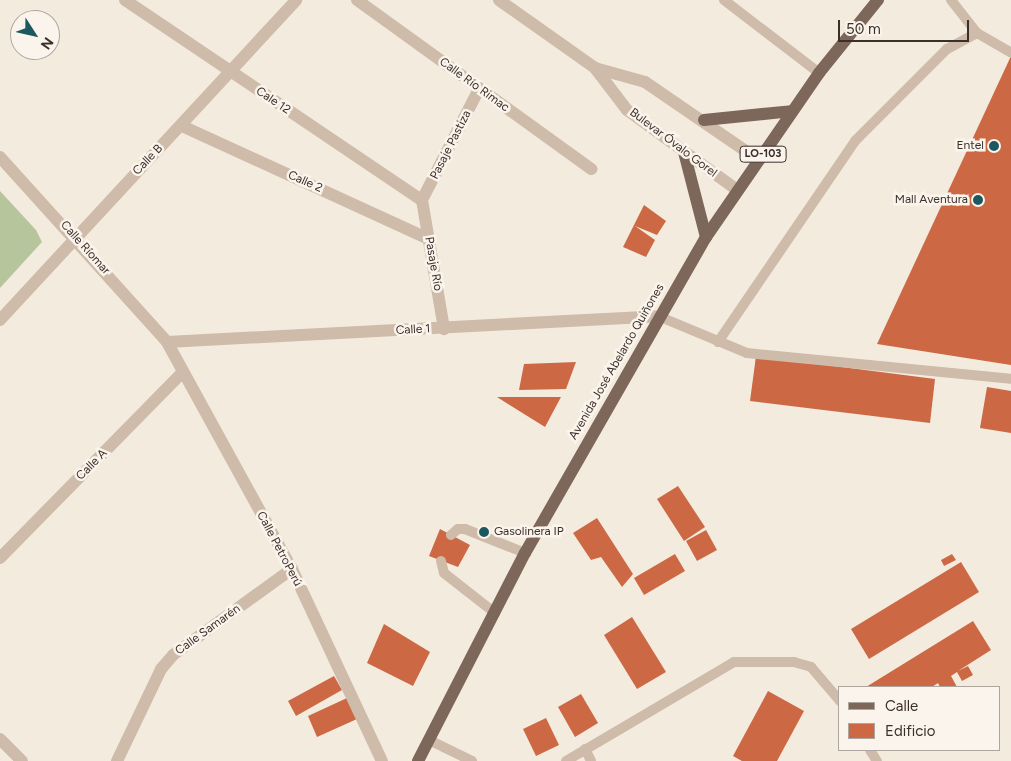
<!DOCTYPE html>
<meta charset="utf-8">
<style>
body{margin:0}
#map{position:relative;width:1011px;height:761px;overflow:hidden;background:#f4ebdf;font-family:Figtree,sans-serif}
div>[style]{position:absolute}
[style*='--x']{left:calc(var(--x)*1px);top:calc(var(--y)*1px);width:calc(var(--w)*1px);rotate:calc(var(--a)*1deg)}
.green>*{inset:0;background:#b7c59d}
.building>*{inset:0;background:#cd6844}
.service>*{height:10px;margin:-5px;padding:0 5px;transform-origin:5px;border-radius:5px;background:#cebba9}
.minor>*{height:12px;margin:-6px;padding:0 6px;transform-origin:6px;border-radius:6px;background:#cebba9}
.primary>*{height:12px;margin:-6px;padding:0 6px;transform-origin:6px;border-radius:6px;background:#7d665a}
.dots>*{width:14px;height:14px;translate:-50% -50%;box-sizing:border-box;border:2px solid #fbf4ec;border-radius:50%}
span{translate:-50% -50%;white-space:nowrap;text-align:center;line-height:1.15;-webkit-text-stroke:5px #fbf4ec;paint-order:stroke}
.shield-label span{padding:1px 4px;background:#fbf4ec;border:1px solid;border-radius:4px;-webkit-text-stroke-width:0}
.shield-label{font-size:11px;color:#3b2f29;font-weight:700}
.street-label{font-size:12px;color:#3b2f29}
.poi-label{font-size:12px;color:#3b2f29}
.right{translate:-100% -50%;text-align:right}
.left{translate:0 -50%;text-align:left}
.legend{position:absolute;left:838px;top:686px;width:162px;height:65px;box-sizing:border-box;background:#fbf4ec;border:1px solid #aea59e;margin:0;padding:6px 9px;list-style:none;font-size:15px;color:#3b2f29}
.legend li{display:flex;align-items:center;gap:10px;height:25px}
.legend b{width:25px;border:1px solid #aea59e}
.north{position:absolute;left:10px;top:10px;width:50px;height:50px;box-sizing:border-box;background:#fbf4ec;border:1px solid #aea59e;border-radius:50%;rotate:125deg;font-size:14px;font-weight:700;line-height:20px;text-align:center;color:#3b2f29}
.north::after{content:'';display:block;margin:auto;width:18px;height:22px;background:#1c595f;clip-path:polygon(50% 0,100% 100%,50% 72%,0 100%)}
.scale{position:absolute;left:838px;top:20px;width:131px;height:22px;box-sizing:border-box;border:2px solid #3b2f29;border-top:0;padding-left:6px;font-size:15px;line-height:18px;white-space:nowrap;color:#3b2f29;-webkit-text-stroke:4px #fbf4ec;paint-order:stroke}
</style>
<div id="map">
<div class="green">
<div style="clip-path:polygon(0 191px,36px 230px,42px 242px,0 288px)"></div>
</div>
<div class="building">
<div style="clip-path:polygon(1011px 56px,1011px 365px,877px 344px)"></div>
<div style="clip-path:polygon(644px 205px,666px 221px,657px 235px,635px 226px,655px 240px,646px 257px,623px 247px)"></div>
<div style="clip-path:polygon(756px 356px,935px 379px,930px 423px,750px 401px)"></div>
<div style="clip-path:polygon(576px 362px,566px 389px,519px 390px,524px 364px)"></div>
<div style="clip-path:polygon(987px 387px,1011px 391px,1011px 433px,980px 428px)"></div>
<div style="clip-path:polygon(497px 397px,561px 397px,545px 427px)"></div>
<div style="clip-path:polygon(678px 486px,705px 527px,684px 541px,657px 499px)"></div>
<div style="clip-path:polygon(597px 518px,633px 574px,622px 587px,601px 557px,591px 560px,573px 533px)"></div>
<div style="clip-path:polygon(440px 529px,470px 545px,458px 567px,429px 556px)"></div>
<div style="clip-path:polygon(706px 530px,717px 550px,697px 561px,686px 541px)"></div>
<div style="clip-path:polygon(675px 554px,685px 571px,644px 595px,634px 578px)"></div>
<div style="clip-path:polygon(952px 554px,956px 560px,944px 566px,941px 560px)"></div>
<div style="clip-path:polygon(961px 562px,979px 592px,869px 659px,851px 629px)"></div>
<div style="clip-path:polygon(632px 617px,666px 672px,637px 689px,604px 635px)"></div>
<div style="clip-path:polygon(973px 621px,991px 650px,958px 671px,968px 666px,973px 675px,962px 681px,957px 672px,951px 676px,957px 687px,940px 687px,938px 683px,932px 687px,866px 687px)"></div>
<div style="clip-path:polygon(384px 624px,430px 652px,413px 686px,367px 663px)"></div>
<div style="clip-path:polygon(334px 676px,342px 690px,296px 716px,288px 701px)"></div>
<div style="clip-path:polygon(768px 691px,804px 711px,777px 761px,742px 761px,733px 756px)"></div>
<div style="clip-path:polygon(581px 694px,598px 723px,575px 737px,558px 707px)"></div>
<div style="clip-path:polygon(347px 698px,357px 719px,317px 737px,308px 716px)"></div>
<div style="clip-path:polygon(546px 718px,559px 745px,536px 756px,523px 729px)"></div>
</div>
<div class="service">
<div style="--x:724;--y:0;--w:120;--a:37.5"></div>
<div style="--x:951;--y:0;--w:42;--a:51.8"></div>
<div style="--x:977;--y:33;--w:39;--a:30"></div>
<div style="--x:658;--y:316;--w:96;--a:22.6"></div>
<div style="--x:747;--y:353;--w:265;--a:5.6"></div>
<div style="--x:718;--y:342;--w:243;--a:-55.7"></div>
<div style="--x:855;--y:141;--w:130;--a:-45"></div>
<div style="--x:947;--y:49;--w:34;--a:-28"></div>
<div style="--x:451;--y:535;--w:9;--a:-41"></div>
<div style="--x:458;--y:529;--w:7;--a:0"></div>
<div style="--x:465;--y:529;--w:65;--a:21.8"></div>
<div style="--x:441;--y:561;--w:12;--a:76"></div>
<div style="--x:444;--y:573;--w:65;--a:38.1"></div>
<div style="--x:429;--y:740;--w:48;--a:26"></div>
<div style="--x:585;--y:749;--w:13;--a:63"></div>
<div style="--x:870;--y:750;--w:13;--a:58"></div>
<div style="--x:566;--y:761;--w:195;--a:-30.5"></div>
<div style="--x:734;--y:662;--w:60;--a:0"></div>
<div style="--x:794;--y:662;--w:18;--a:16"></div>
<div style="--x:811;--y:667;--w:45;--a:49.5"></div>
</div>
<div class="minor">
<div style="--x:125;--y:0;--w:358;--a:34"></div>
<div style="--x:357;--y:0;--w:289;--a:35.8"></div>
<div style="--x:499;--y:0;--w:118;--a:35.3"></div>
<div style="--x:595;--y:68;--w:53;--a:52.7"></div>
<div style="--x:627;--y:110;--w:136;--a:36"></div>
<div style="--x:595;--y:68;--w:52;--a:15.6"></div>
<div style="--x:645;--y:82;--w:138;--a:34.4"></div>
<div style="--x:182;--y:126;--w:272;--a:24.6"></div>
<div style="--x:0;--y:157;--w:249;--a:47.9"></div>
<div style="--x:167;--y:342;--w:259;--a:61.2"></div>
<div style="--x:292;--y:569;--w:212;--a:64.9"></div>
<div style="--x:422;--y:200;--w:131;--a:80.3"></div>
<div style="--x:422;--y:200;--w:125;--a:-62.8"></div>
<div style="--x:0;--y:320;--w:436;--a:-47.2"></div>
<div style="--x:167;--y:342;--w:492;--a:-3"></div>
<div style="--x:0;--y:558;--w:261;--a:-45.5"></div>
<div style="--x:0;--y:739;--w:31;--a:45"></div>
<div style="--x:117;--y:761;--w:102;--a:-64.4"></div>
<div style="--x:161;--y:669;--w:18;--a:-49"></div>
<div style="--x:173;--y:655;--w:147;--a:-35.9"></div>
</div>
<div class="primary">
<div style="--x:704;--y:120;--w:88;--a:-5.8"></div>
<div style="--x:684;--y:152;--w:88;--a:75.5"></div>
<div style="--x:418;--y:761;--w:234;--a:-62.8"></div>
<div style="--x:525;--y:553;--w:364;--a:-60.2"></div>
<div style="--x:706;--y:237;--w:199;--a:-55.4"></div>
<div style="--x:819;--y:73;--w:94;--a:-51.1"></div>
</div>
<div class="dots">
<div style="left:994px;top:146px;background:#1c595f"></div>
<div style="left:978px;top:200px;background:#1c595f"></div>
<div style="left:484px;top:532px;background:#1c595f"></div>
</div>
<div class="shield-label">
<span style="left:763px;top:154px">LO-103</span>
</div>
<div class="street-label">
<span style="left:474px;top:85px;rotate:36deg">Calle Río Rimac</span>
<span style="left:273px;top:101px;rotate:34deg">Cale 12</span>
<span style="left:673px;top:143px;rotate:37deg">Bulevar Óvalo Gorel</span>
<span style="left:451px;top:145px;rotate:-63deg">Pasaje Pastiza</span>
<span style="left:148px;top:160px;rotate:-46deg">Calle B</span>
<span style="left:305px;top:182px;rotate:24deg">Calle 2</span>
<span style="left:85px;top:248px;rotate:48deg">Calle Ríomar</span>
<span style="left:433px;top:264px;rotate:80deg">Pasaje Río</span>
<span style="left:413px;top:330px;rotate:-3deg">Calle 1</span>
<span style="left:617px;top:362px;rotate:-60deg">Avenida José Abelardo Quiñones</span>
<span style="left:92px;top:465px;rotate:-45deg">Calle A</span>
<span style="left:279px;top:549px;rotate:62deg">Calle PetroPerú</span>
<span style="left:208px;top:630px;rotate:-36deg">Calle Samarén</span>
</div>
<div class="poi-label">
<span class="right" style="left:984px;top:146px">Entel</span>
<span class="right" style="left:968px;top:200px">Mall Aventura</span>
<span class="left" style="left:494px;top:532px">Gasolinera IP</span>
</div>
<ul class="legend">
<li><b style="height:6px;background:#7d665a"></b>Calle</li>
<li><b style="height:14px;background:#cd6844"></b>Edificio</li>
</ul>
<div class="north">N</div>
<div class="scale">50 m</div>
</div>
